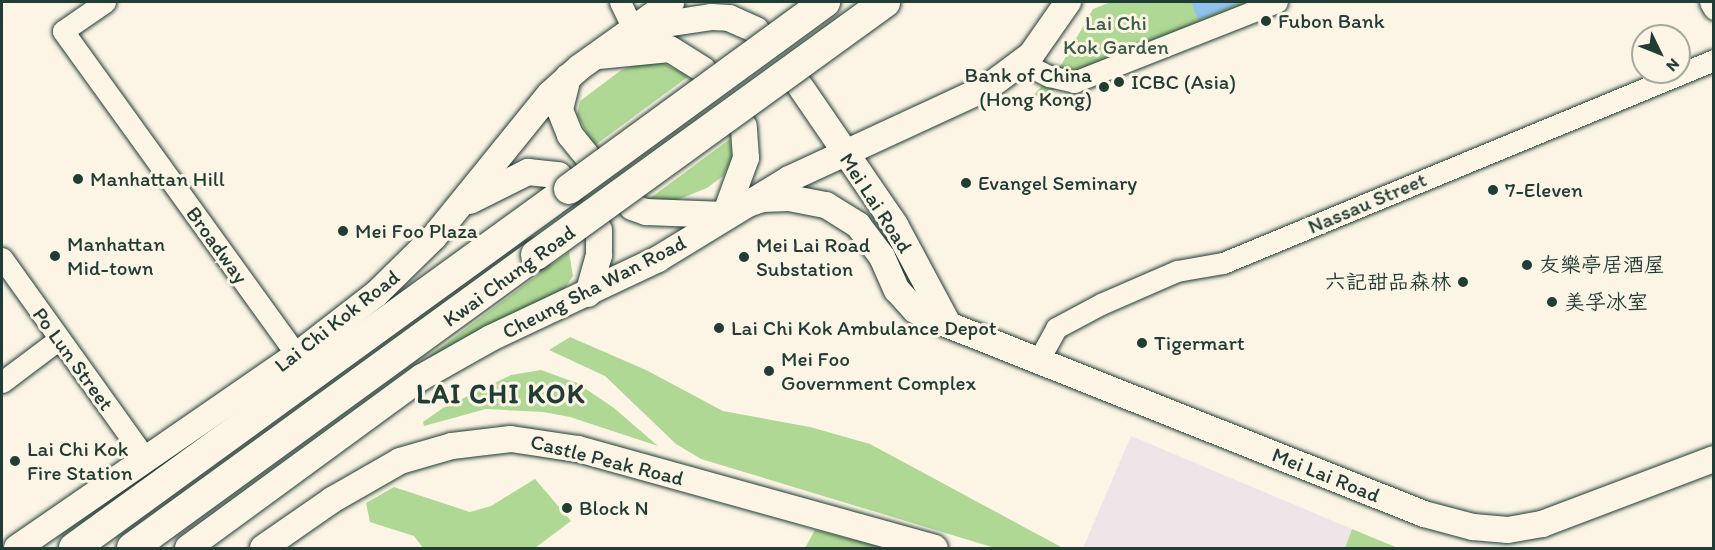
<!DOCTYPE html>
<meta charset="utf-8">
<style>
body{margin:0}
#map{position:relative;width:1715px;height:550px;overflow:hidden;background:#fcf5e5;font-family:Itim,"LXGW WenKai TC",sans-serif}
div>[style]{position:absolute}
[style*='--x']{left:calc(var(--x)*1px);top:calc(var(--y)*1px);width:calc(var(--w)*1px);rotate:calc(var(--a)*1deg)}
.built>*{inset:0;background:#eee5e9}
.green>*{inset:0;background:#b0d895}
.water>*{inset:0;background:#91c2ed}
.roads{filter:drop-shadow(0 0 2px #1f3d34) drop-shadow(0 0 2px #1f3d34)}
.minor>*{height:21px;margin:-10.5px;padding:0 10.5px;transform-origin:10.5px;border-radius:10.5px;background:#fcf5e5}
.major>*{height:26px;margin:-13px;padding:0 13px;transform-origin:13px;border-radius:13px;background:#fcf5e5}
.highway>*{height:30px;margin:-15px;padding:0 15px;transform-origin:15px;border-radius:15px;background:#fcf5e5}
.bridges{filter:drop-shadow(0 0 2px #1f3d34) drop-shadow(0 0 2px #1f3d34)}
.highway-bridge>*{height:30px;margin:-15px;padding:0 15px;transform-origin:15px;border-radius:15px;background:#fcf5e5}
.dots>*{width:16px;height:16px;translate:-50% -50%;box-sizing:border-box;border:3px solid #fcf5e5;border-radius:50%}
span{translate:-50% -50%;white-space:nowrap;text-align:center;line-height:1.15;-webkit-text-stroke:6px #fcf5e5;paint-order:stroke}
.poi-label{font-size:21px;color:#1f3d34}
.left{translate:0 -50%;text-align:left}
.right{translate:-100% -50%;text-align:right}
.park-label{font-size:21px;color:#3c5c47}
.street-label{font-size:21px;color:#1f3d34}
.district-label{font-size:27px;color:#1f3d34;font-weight:700;letter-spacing:1.5px}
.frame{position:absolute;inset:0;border:3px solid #1f3d34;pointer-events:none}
.north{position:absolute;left:1631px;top:24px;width:60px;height:60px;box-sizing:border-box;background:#fcf5e5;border:2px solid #a4ab9e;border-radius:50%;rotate:133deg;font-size:16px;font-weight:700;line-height:24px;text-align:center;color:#1f3d34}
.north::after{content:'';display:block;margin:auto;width:21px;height:27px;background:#1f3d34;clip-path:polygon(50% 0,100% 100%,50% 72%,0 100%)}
</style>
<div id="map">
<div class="built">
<div style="clip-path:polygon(1131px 436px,1352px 529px,1345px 548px,1083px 548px)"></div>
</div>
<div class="green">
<div style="clip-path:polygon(1111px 2px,1289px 2px,1030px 99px,1061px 65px,1093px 9px)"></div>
<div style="clip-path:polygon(661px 62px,689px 76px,594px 146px,577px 115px,580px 101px,620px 71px,640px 63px)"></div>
<div style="clip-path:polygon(730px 139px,732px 158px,723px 176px,707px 188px,667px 204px,645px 202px)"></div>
<div style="clip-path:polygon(569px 252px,573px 276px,561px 294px,425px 359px)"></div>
<div style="clip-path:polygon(570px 337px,646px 370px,723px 411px,810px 427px,870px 444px,1063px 548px,995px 548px,701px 459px,676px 444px,605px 376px,549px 350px)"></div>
<div style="clip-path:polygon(541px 370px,577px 383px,614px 408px,658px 446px,570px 417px,543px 412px,486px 409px,424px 426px,423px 422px,443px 408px,511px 375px)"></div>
<div style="clip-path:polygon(535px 479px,571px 521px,535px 548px,423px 548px,414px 536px,370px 522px,366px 503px,394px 487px,470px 512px,491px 506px)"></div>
<div style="clip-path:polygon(1352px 529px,1398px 548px,1345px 548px)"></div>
<div style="clip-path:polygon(815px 530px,887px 548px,805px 548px)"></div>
</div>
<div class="water">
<div style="clip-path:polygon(1191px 2px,1243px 2px,1198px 20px)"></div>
</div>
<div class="roads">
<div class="minor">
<div style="--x:105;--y:2;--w:51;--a:145.4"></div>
<div style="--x:63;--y:31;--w:400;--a:54.2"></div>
<div style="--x:620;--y:2;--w:30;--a:64"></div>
<div style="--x:1710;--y:2;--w:8;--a:60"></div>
<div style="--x:1023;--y:63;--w:29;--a:27"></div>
<div style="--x:1049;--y:76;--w:26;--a:13"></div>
<div style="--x:1074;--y:82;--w:218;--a:-21.5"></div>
<div style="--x:2;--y:258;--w:247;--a:54.4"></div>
<div style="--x:1038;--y:361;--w:38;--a:-61"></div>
<div style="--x:1056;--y:328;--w:51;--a:-28.1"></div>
<div style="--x:1101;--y:304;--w:83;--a:-23.5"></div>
<div style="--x:1177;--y:271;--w:47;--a:-9.9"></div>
<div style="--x:1223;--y:263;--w:531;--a:-22.46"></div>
<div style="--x:2;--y:382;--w:71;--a:-37"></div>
</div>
<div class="major">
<div style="--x:639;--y:28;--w:74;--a:-8.6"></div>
<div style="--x:712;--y:17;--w:17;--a:3"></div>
<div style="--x:729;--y:18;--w:30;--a:24"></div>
<div style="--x:598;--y:56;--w:72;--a:-5.6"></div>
<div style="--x:670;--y:49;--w:39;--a:32"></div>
<div style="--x:568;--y:77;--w:34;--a:104"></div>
<div style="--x:560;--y:110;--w:27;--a:68"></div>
<div style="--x:570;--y:135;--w:26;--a:51"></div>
<div style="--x:800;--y:86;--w:168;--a:55.6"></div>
<div style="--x:895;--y:225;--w:110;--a:61.8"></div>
<div style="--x:470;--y:201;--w:65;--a:-26.6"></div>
<div style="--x:528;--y:172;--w:31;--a:6"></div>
<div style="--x:742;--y:206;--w:21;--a:-19"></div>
<div style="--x:762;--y:199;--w:27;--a:-2"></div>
<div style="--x:789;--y:198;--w:38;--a:11"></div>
<div style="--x:826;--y:205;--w:38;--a:32"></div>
<div style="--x:858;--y:225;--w:40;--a:53"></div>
<div style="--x:882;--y:257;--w:36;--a:66"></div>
<div style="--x:897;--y:290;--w:27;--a:48"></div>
<div style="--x:915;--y:310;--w:18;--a:27"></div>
<div style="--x:931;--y:318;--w:531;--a:21.68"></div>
<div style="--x:1424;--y:514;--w:51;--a:14.9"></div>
<div style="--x:1473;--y:527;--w:35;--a:5"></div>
<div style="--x:1508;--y:530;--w:35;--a:-10"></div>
<div style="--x:1542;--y:524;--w:184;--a:-20.7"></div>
<div style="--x:632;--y:207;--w:15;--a:20"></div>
<div style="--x:646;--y:212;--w:79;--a:2.2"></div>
<div style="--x:725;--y:215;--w:61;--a:-69.8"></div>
<div style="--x:746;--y:158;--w:32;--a:-94"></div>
<div style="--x:588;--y:294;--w:41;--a:-74.2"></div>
<div style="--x:599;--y:255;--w:25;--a:-90"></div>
<div style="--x:17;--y:548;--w:340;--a:-34.6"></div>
<div style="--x:297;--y:355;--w:100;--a:-37.7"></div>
<div style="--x:376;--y:294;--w:81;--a:-44.5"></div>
<div style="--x:434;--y:237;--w:184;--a:-51"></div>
<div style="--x:550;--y:94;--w:40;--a:-42"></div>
<div style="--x:580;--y:67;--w:112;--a:-35.5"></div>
<div style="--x:188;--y:548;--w:290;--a:-36.2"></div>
<div style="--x:422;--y:377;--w:79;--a:-29.5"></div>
<div style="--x:491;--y:338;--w:185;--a:-25.3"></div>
<div style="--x:658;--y:259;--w:153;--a:-31.4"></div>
<div style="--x:789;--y:179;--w:219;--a:-24.8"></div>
<div style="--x:988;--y:87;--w:54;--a:-36.7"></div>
<div style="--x:1031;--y:55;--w:65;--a:-55.1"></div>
<div style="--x:263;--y:548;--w:84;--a:-34.8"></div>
<div style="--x:332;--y:500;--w:78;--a:-29.8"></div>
<div style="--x:400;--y:461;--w:54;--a:-16.1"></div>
<div style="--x:452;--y:446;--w:59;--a:-6.8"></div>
<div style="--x:511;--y:439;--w:68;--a:8.5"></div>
<div style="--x:578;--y:449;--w:370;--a:15.5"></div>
</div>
<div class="highway">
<div style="--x:74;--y:548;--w:611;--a:-35.95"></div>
<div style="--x:132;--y:548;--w:499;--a:-36"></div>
</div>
</div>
<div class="bridges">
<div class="highway-bridge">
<div style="--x:569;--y:189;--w:317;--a:-36.1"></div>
<div style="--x:536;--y:255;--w:431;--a:-35.9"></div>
</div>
</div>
<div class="dots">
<div style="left:1266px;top:21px;background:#1f3d34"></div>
<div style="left:1119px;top:82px;background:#1f3d34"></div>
<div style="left:1104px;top:87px;background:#1f3d34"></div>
<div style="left:78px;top:179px;background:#1f3d34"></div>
<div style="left:966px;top:183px;background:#1f3d34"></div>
<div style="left:1493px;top:190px;background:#1f3d34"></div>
<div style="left:343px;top:231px;background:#1f3d34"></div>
<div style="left:55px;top:256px;background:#1f3d34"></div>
<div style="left:744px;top:257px;background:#1f3d34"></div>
<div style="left:1527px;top:265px;background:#1f3d34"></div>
<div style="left:1463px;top:282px;background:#1f3d34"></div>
<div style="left:1552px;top:302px;background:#1f3d34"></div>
<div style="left:719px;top:328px;background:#1f3d34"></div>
<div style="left:1142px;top:343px;background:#1f3d34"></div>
<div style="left:769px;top:371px;background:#1f3d34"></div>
<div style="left:15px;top:461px;background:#1f3d34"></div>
<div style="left:567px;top:508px;background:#1f3d34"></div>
</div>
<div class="poi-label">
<span class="left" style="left:1278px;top:21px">Fubon Bank</span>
<span class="right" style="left:1092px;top:87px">Bank of China<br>(Hong Kong)</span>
<span class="left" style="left:1131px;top:82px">ICBC (Asia)</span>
<span class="left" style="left:90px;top:179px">Manhattan Hill</span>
<span class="left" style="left:978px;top:183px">Evangel Seminary</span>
<span class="left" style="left:1505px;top:190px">7-Eleven</span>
<span class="left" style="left:355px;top:231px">Mei Foo Plaza</span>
<span class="left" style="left:67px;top:256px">Manhattan<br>Mid-town</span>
<span class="left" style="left:756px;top:257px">Mei Lai Road<br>Substation</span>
<span class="left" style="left:1539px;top:265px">友樂亭居酒屋</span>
<span class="right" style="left:1451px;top:282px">六記甜品森林</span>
<span class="left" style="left:1564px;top:302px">美孚冰室</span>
<span class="left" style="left:731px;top:328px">Lai Chi Kok Ambulance Depot</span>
<span class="left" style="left:1154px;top:343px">Tigermart</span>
<span class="left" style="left:781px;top:371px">Mei Foo<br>Government Complex</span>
<span class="left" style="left:27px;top:461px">Lai Chi Kok<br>Fire Station</span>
<span class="left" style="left:579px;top:508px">Block N</span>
</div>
<div class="park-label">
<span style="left:1116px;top:35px">Lai Chi<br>Kok Garden</span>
</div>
<div class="street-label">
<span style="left:876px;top:203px;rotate:57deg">Mei Lai Road</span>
<span style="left:1367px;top:203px;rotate:-23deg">Nassau Street</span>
<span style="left:217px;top:245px;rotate:54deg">Broadway</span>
<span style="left:509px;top:276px;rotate:-36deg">Kwai Chung Road</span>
<span style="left:594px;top:287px;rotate:-27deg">Cheung Sha Wan Road</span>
<span style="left:337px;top:321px;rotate:-38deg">Lai Chi Kok Road</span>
<span style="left:73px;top:359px;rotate:54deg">Po Lun Street</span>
<span style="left:607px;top:460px;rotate:14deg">Castle Peak Road</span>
<span style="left:1326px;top:475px;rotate:22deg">Mei Lai Road</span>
</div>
<div class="district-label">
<span style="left:501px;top:394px">LAI CHI KOK</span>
</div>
<div class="frame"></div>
<div class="north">N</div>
</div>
